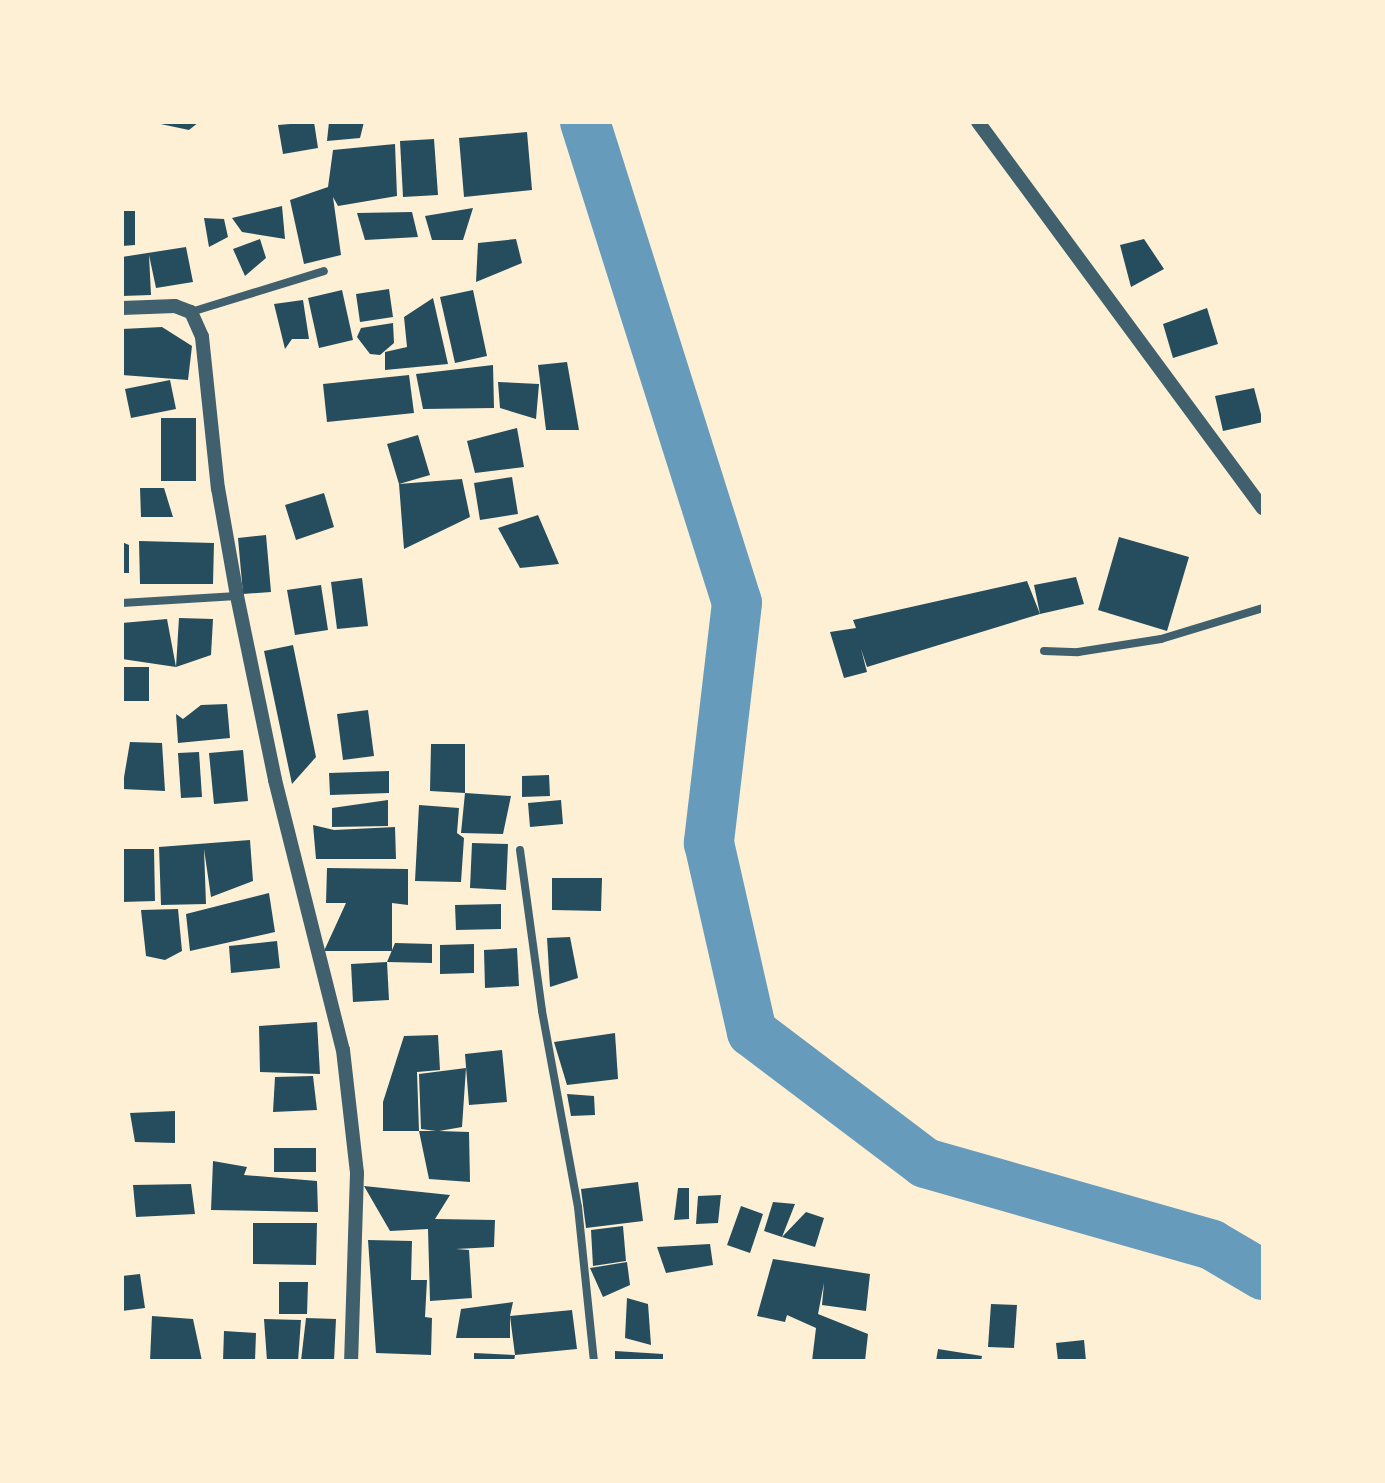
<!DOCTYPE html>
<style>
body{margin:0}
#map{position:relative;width:1385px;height:1483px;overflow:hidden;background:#fdf0d5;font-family:"Open Sans",sans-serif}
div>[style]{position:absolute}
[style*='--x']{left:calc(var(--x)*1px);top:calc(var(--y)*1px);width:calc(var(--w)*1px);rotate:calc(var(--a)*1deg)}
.river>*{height:50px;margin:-25px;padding:0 25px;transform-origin:25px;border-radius:25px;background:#669bbc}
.building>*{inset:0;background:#264d5e}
.minor>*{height:8px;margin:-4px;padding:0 4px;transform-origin:4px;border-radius:4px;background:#3f606c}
.tertiary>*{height:14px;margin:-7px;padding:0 7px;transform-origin:7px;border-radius:7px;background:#3f606c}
span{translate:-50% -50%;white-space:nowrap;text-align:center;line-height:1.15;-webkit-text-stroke:8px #fdf0d5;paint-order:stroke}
.frame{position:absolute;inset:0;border:124px solid #fdf0d5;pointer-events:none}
</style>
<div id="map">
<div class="river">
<div style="--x:585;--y:122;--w:504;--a:72.46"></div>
<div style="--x:737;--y:603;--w:242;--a:96.7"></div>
<div style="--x:709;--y:843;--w:194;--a:77.2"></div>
<div style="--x:752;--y:1032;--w:217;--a:37.1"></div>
<div style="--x:925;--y:1163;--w:298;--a:15.9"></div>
<div style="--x:1212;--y:1245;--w:59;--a:30.5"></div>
</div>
<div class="building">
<div style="clip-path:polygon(151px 122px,199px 122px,189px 130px)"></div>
<div style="clip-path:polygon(314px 122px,318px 148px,283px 154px,278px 125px)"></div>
<div style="clip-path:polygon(329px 122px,364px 122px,360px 138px,327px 141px)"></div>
<div style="clip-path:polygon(527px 132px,532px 190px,464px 197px,459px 138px)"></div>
<div style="clip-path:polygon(434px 139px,438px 195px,403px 197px,400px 141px)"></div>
<div style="clip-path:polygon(395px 144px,397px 196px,338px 206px,333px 197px,341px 255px,304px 264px,290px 200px,328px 187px,333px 150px)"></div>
<div style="clip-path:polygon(282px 206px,285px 239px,242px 232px,232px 218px)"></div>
<div style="clip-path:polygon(473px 208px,463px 240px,432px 240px,425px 216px)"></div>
<div style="clip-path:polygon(122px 211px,135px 211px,135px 245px,122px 246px)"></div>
<div style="clip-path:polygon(412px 212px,418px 237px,365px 240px,357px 213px)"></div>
<div style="clip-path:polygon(204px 218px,224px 219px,228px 237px,209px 247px)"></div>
<div style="clip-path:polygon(260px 239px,266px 258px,245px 276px,233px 249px)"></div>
<div style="clip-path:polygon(516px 239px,522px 263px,476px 282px,478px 243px)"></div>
<div style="clip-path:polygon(1144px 239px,1164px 269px,1131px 287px,1120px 245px)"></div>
<div style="clip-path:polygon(186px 247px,193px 282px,156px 288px,149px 255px,151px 295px,122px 296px,122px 257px)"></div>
<div style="clip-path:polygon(389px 289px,393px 317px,360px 322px,356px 294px)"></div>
<div style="clip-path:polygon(342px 290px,353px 340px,319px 348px,308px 298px)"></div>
<div style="clip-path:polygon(473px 290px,487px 356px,455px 363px,440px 297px)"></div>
<div style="clip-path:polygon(433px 298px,448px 364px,385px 370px,385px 352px,407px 347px,404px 317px)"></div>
<div style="clip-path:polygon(303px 300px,309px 339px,292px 339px,285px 349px,274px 304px)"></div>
<div style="clip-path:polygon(1207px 308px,1218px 344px,1173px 358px,1163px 324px)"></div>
<div style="clip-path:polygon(393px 323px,394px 343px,380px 355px,370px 354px,357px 337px,361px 328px)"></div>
<div style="clip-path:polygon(162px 327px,192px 346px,188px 380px,122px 375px,122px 329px)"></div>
<div style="clip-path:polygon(567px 362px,579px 430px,546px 430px,538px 365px)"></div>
<div style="clip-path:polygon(493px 365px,494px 408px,423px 409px,416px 374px)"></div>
<div style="clip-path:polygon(409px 375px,414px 413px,327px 422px,323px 384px)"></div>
<div style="clip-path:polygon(170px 380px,176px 409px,131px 418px,125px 389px)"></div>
<div style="clip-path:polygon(498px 382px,539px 384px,536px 419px,500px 408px)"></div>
<div style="clip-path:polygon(1254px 388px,1263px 422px,1223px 431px,1215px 396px)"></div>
<div style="clip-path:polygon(161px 418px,196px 418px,196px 481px,161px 481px)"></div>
<div style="clip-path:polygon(517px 428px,524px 467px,475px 473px,467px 441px)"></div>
<div style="clip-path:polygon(418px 435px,430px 475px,399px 484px,462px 479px,470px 517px,404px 549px,399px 484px,387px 444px)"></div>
<div style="clip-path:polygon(512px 477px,518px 514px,480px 520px,474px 483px)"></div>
<div style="clip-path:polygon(140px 488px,164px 488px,173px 517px,141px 517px)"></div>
<div style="clip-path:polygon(324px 493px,334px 527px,296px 540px,285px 505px)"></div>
<div style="clip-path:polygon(538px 515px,559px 564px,520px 568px,498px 528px)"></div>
<div style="clip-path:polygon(266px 535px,271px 592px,243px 594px,238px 538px)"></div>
<div style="clip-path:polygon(1119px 537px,1189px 557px,1167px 631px,1098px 610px)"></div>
<div style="clip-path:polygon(139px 541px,214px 543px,213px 584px,140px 584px)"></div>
<div style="clip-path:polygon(122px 542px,129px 545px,129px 573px,122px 573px)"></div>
<div style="clip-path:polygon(1076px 577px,1084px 604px,1040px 614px,1034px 585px)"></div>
<div style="clip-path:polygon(362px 578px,368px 626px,337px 629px,331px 582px)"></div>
<div style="clip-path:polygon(1027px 581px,1040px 614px,867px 667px,861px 649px,867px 672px,844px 678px,830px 632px,856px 628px,853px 620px)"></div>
<div style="clip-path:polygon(321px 585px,328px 630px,295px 635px,287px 590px)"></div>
<div style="clip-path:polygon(179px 618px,213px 619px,211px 655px,176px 667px)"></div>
<div style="clip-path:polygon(167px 619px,176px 667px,122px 659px,122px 623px)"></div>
<div style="clip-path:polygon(293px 645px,316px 757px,292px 784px,264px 651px)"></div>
<div style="clip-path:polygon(122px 667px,149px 667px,149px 701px,123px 701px)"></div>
<div style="clip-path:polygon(227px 704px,230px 738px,178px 743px,176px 714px,183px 719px,201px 705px)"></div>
<div style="clip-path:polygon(368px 710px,374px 756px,343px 760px,337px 714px)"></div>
<div style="clip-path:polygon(130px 742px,162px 743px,165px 791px,122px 789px)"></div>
<div style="clip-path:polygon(431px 744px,465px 744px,465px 793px,511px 796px,503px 834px,461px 833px,465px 793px,430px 791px)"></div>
<div style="clip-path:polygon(243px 750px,248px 801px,214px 804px,209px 753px)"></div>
<div style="clip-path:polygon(199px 752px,202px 797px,181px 798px,178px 753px)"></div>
<div style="clip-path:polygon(389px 771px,389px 793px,330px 795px,329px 773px)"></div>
<div style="clip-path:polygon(549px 775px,550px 796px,522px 797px,522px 776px)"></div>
<div style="clip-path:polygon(388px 800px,388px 826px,332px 827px,332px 808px)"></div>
<div style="clip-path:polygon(561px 800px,563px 824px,530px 827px,528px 803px)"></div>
<div style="clip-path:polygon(419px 805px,459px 808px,457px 833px,464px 838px,461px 882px,415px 881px)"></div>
<div style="clip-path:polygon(313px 825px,334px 830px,395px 827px,396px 859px,316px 859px)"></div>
<div style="clip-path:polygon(250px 840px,253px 881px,211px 897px,204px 849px,206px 904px,161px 905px,159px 847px)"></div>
<div style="clip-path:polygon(472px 843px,508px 844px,506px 890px,470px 888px)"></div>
<div style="clip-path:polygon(122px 849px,154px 849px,155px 901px,122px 902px)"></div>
<div style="clip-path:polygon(327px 868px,408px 869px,408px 905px,392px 903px,392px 951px,324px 951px,346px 903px,326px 903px)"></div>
<div style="clip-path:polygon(552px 878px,602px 878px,601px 911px,552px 910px)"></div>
<div style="clip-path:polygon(269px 893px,275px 932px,190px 951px,186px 914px)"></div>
<div style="clip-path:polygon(501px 904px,501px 929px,456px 930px,455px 905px)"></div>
<div style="clip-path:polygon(178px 909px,182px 951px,165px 960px,146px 956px,141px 910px)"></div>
<div style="clip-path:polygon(570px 937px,578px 978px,550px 987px,547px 938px)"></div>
<div style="clip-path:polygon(277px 941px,280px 968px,231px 973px,229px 946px)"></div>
<div style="clip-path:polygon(395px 943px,432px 944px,432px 963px,387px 962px)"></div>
<div style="clip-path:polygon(474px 944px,474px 973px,440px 974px,440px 945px)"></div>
<div style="clip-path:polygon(517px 948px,519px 986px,485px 988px,484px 950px)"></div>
<div style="clip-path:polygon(387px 962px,389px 1000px,353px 1002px,351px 964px)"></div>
<div style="clip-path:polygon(317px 1022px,320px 1074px,260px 1072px,259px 1026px)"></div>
<div style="clip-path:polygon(615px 1033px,618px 1079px,567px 1085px,554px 1042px)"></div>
<div style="clip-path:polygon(438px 1035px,440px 1070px,417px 1072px,419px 1131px,383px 1131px,383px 1102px,404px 1036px)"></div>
<div style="clip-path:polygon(502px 1050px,507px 1102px,469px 1105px,465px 1054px)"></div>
<div style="clip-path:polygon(466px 1068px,462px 1127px,439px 1131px,469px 1132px,470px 1182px,429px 1179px,419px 1131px,436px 1131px,421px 1129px,419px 1074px)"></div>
<div style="clip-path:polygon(313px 1076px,317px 1110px,273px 1112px,275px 1077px)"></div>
<div style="clip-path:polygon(567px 1094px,594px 1096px,595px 1115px,571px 1116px)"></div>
<div style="clip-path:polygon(175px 1111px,175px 1143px,135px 1142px,130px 1113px)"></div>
<div style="clip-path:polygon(274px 1148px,316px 1148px,316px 1172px,274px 1172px)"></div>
<div style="clip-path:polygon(213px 1161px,247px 1167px,244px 1175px,317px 1181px,318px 1212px,211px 1210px)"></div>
<div style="clip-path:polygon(638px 1182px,643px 1221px,586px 1228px,581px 1189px)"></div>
<div style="clip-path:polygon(191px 1184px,195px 1214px,136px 1217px,133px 1185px)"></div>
<div style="clip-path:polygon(364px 1186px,450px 1195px,435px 1219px,495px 1220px,494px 1247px,456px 1249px,469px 1250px,472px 1298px,430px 1301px,428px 1229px,390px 1231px)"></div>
<div style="clip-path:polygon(678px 1188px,689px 1188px,689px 1219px,674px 1220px)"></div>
<div style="clip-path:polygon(721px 1195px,718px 1223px,696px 1224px,698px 1196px)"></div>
<div style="clip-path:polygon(773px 1202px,795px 1204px,782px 1237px,764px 1231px)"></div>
<div style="clip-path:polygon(741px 1206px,763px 1214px,750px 1253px,727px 1245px)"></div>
<div style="clip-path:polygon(806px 1212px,824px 1218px,815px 1247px,782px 1237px)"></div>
<div style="clip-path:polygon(253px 1223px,317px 1223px,316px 1265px,253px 1264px)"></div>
<div style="clip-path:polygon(623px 1226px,626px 1261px,593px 1266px,591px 1230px)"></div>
<div style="clip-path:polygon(368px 1240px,412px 1241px,411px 1280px,427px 1280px,425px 1317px,432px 1318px,431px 1355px,376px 1353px)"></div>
<div style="clip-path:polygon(710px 1244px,713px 1265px,666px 1273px,657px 1247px)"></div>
<div style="clip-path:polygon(773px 1259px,870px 1274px,866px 1311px,822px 1305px,824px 1283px,818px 1314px,868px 1334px,865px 1361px,812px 1361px,816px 1328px,787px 1315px,785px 1322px,757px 1316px)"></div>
<div style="clip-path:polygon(627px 1262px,630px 1285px,603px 1297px,590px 1268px)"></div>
<div style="clip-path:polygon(140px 1274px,145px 1308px,122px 1311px,122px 1276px)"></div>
<div style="clip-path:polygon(279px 1282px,308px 1282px,307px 1314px,279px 1314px)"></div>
<div style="clip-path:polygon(627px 1298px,648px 1304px,651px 1345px,625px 1338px)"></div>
<div style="clip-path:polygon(513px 1302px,510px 1316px,572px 1310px,577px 1349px,515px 1355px,510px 1316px,510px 1338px,456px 1338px,461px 1309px)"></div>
<div style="clip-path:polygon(991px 1304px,1017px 1305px,1014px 1348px,988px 1347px)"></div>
<div style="clip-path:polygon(152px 1316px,193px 1319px,202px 1361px,150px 1361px)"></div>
<div style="clip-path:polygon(306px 1318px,336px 1319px,334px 1361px,301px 1361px)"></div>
<div style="clip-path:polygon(264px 1319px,301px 1320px,298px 1361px,267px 1361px)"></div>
<div style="clip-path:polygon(224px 1331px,256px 1333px,255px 1361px,223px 1361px)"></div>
<div style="clip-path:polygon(1084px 1340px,1086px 1361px,1058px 1361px,1056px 1343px)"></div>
<div style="clip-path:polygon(938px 1349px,982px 1356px,981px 1361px,936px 1361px)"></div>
<div style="clip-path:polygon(615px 1351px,663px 1354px,663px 1361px,615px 1361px)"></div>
<div style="clip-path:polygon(474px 1353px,515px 1355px,514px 1361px,474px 1361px)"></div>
</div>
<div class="minor">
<div style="--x:191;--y:312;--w:139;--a:-17.1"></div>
<div style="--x:122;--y:603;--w:115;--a:-3.5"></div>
<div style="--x:1044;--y:651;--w:34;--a:2"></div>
<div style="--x:1078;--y:652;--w:84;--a:-8.9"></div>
<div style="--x:1161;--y:639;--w:107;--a:-16.9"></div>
<div style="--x:520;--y:850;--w:162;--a:82.2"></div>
<div style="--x:542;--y:1011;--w:199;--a:79.6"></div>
<div style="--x:578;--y:1207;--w:155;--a:84.1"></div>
</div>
<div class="tertiary">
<div style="--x:978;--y:122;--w:480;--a:53.6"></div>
<div style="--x:122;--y:308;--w:53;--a:-2.2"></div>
<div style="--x:175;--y:306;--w:17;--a:21"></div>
<div style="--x:191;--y:312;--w:27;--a:66"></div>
<div style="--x:202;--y:337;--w:152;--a:84"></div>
<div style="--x:218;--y:488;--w:110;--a:80"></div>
<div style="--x:237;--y:596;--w:188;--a:78.3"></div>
<div style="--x:275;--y:780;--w:278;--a:75.9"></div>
<div style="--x:343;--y:1050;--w:124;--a:83.5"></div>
<div style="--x:357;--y:1173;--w:188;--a:91.8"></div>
</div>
<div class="frame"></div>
</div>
